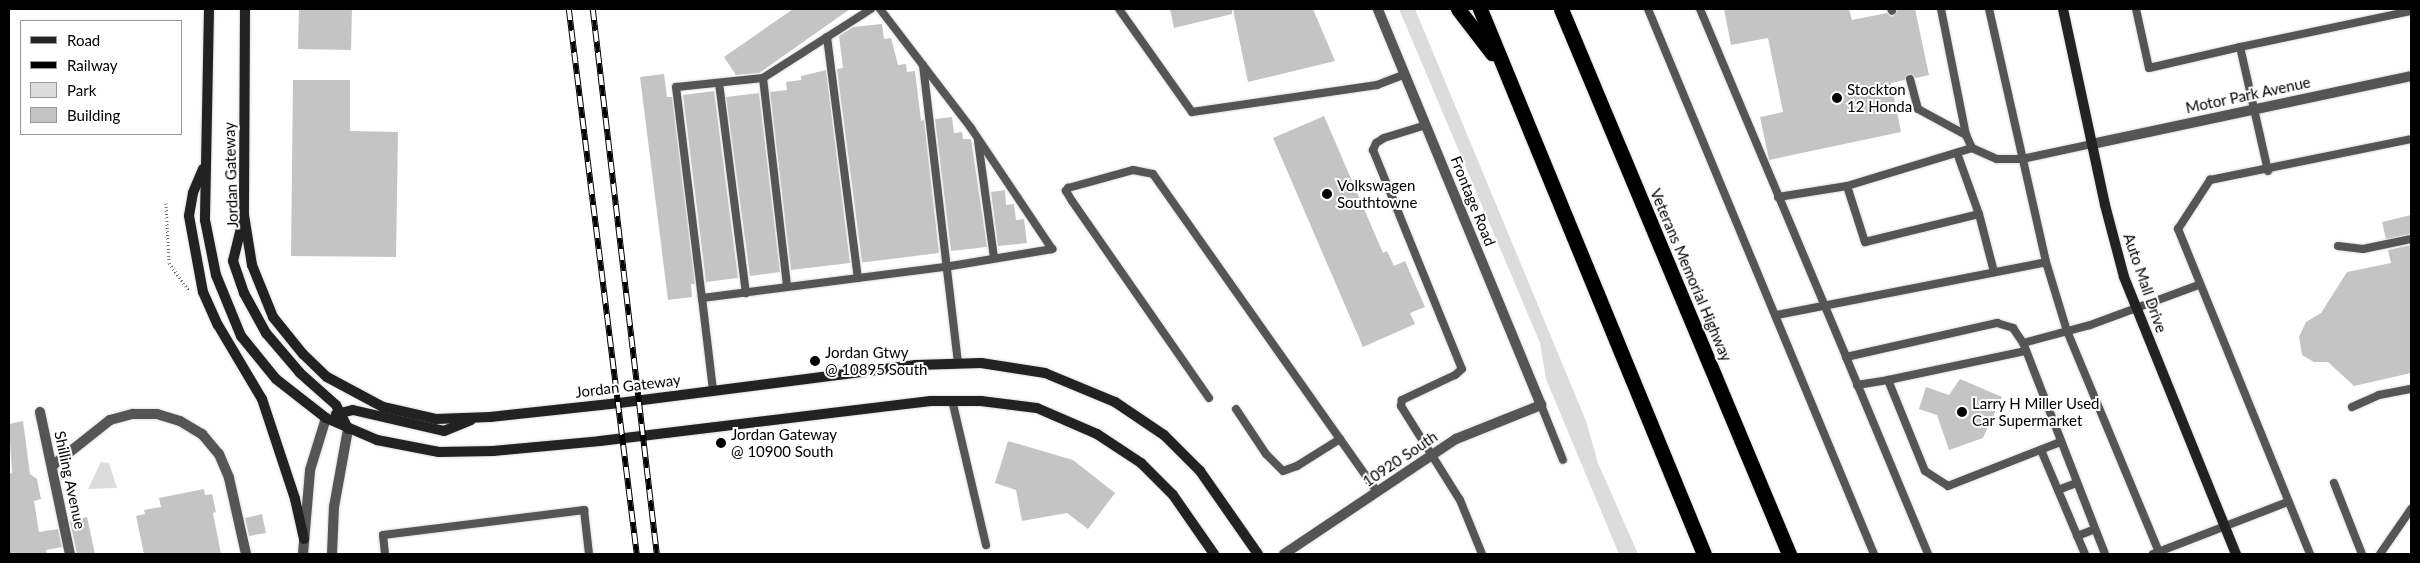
<!DOCTYPE html>
<style>
body{margin:0}
#map{position:relative;width:2420px;height:563px;overflow:hidden;background:#fff;font-family:Lato,sans-serif}
div>[style]{position:absolute}
[style*='--x']{left:calc(var(--x)*1px);top:calc(var(--y)*1px);width:calc(var(--w)*1px);rotate:calc(var(--a)*1deg)}
.green>*{inset:0;background:#dcdcdc}
.building>*{inset:0;background:#c4c4c4}
.path>*{height:3px;margin-top:-1.5px;transform-origin:0;background:repeating-linear-gradient(90deg,#777 0 1px,transparent 0 3.5px)}
.roads{filter:drop-shadow(0 0 1px #dbdbdb) drop-shadow(0 0 1px #dbdbdb)}
.lane>*{height:8px;margin:-4px;padding:0 4px;transform-origin:4px;border-radius:4px;background:#555}
.street>*{height:10px;margin:-5px;padding:0 5px;transform-origin:5px;border-radius:5px;background:#555}
.secondary>*{height:10px;margin:-5px;padding:0 5px;transform-origin:5px;border-radius:5px;background:#222}
.highway>*{height:15px;margin:-7.5px;padding:0 7.5px;transform-origin:7.5px;border-radius:7.5px;background:#000}
.rail>*{height:5.5px;margin-top:-2.75px;transform-origin:0;background:repeating-linear-gradient(90deg,#fff 0 11px,#000 0 22px);box-sizing:border-box;border-block:1px solid #000}
.dots>*{width:14px;height:14px;translate:-50% -50%;box-sizing:border-box;border:2px solid #fff;border-radius:50%}
span{translate:-50% -50%;white-space:nowrap;text-align:center;line-height:1.15;-webkit-text-stroke:4px #fff;paint-order:stroke}
.poi-label{font-size:15px;color:#000}
.left{translate:0 -50%;text-align:left}
.street-label{font-size:15px;color:#000}
.frame{position:absolute;inset:0;border:10px solid #000;pointer-events:none}
.legend{position:absolute;left:20px;top:20px;width:162px;height:115px;box-sizing:border-box;background:#fff;border:1px solid #999;margin:0;padding:6px 9px;list-style:none;font-size:15px;color:#000}
.legend li{display:flex;align-items:center;gap:10px;height:25px}
.legend b{width:25px;border:1px solid #999}
</style>
<div id="map">
<div class="green">
<div style="clip-path:polygon(1399px 9px,1415px 9px,1586px 421px,1598px 463px,1638px 554px,1619px 554px,1546px 379px,1540px 343px)"></div>
<div style="clip-path:polygon(101px 462px,109px 463px,117px 488px,88px 489px)"></div>
</div>
<div class="building">
<div style="clip-path:polygon(299px 9px,352px 9px,351px 50px,298px 49px)"></div>
<div style="clip-path:polygon(793px 9px,850px 9px,759px 73px,736px 75px,724px 57px)"></div>
<div style="clip-path:polygon(1170px 9px,1232px 9px,1232px 14px,1174px 28px)"></div>
<div style="clip-path:polygon(1233px 9px,1313px 9px,1335px 61px,1248px 82px)"></div>
<div style="clip-path:polygon(1724px 9px,1849px 9px,1852px 20px,1887px 13px,1892px 17px,1897px 10px,1915px 9px,1929px 75px,1916px 78px,1909px 74px,1905px 80px,1891px 83px,1901px 132px,1769px 160px,1760px 117px,1783px 112px,1768px 38px,1731px 45px)"></div>
<div style="clip-path:polygon(882px 24px,884px 39px,891px 38px,898px 65px,906px 64px,907px 72px,915px 71px,921px 121px,924px 120px,939px 253px,867px 262px,862px 262px,837px 69px,843px 68px,839px 36px,853px 27px)"></div>
<div style="clip-path:polygon(826px 70px,850px 263px,791px 270px,770px 92px,787px 90px,786px 82px,801px 80px,801px 76px)"></div>
<div style="clip-path:polygon(664px 74px,667px 97px,672px 97px,695px 284px,691px 284px,692px 297px,668px 300px,640px 77px)"></div>
<div style="clip-path:polygon(293px 80px,350px 80px,350px 131px,398px 132px,396px 257px,291px 256px)"></div>
<div style="clip-path:polygon(714px 91px,738px 278px,706px 282px,683px 95px)"></div>
<div style="clip-path:polygon(759px 93px,780px 272px,750px 276px,726px 97px)"></div>
<div style="clip-path:polygon(1324px 116px,1383px 253px,1387px 251px,1394px 266px,1405px 261px,1425px 307px,1410px 313px,1415px 324px,1363px 347px,1273px 138px)"></div>
<div style="clip-path:polygon(952px 117px,954px 133px,962px 132px,963px 139px,971px 139px,987px 247px,951px 251px,935px 119px)"></div>
<div style="clip-path:polygon(1005px 190px,1006px 205px,1014px 204px,1016px 220px,1024px 219px,1027px 243px,998px 246px,991px 192px)"></div>
<div style="clip-path:polygon(2411px 215px,2411px 234px,2386px 239px,2382px 222px)"></div>
<div style="clip-path:polygon(2411px 245px,2411px 373px,2354px 386px,2328px 362px,2314px 362px,2302px 355px,2299px 337px,2306px 322px,2321px 313px,2347px 272px,2391px 263px,2388px 250px)"></div>
<div style="clip-path:polygon(1960px 379px,2002px 397px,1983px 438px,1949px 450px,1937px 415px,1919px 409px,1926px 387px,1949px 395px)"></div>
<div style="clip-path:polygon(23px 421px,30px 474px,37px 479px,41px 499px,34px 501px,39px 532px,58px 529px,62px 547px,46px 550px,47px 554px,9px 554px,9px 474px,12px 473px,9px 424px)"></div>
<div style="clip-path:polygon(1008px 441px,1073px 460px,1115px 493px,1088px 529px,1067px 513px,1022px 521px,1016px 490px,995px 483px)"></div>
<div style="clip-path:polygon(204px 489px,205px 495px,212px 494px,216px 512px,213px 513px,221px 554px,144px 554px,136px 516px,145px 514px,144px 510px,161px 507px,159px 498px)"></div>
<div style="clip-path:polygon(262px 514px,266px 533px,249px 536px,245px 518px)"></div>
<div style="clip-path:polygon(87px 517px,95px 554px,77px 554px,70px 521px)"></div>
</div>
<div class="path">
<div style="--x:166;--y:203;--w:60;--a:87.1"></div>
<div style="--x:169;--y:263;--w:34;--a:54"></div>
</div>
<div class="roads">
<div class="lane">
<div style="--x:871;--y:9;--w:128;--a:147.4"></div>
<div style="--x:763;--y:78;--w:87;--a:174.1"></div>
<div style="--x:676;--y:87;--w:213;--a:83"></div>
<div style="--x:702;--y:298;--w:245;--a:-7.3"></div>
<div style="--x:945;--y:267;--w:109;--a:-9.5"></div>
<div style="--x:1052;--y:249;--w:146;--a:-123.8"></div>
<div style="--x:971;--y:128;--w:150;--a:-127.4"></div>
<div style="--x:1119;--y:9;--w:126;--a:54.7"></div>
<div style="--x:1192;--y:112;--w:187;--a:-8.3"></div>
<div style="--x:1377;--y:85;--w:30;--a:-21"></div>
<div style="--x:1648;--y:9;--w:590;--a:67.48"></div>
<div style="--x:1700;--y:9;--w:377;--a:67.2"></div>
<div style="--x:1846;--y:357;--w:155;--a:-12.7"></div>
<div style="--x:1997;--y:323;--w:17;--a:17"></div>
<div style="--x:2013;--y:328;--w:18;--a:56"></div>
<div style="--x:1891;--y:9;--w:2;--a:63"></div>
<div style="--x:1941;--y:9;--w:128;--a:78.8"></div>
<div style="--x:1966;--y:135;--w:14;--a:65"></div>
<div style="--x:1972;--y:148;--w:27;--a:24"></div>
<div style="--x:1997;--y:159;--w:25;--a:0"></div>
<div style="--x:2022;--y:159;--w:72;--a:-12.1"></div>
<div style="--x:1989;--y:9;--w:259;--a:77.3"></div>
<div style="--x:2046;--y:262;--w:72;--a:73.1"></div>
<div style="--x:2067;--y:331;--w:242;--a:67.4"></div>
<div style="--x:2136;--y:9;--w:60;--a:77.6"></div>
<div style="--x:2149;--y:68;--w:93;--a:-13"></div>
<div style="--x:827;--y:37;--w:243;--a:82.7"></div>
<div style="--x:923;--y:65;--w:300;--a:83.3"></div>
<div style="--x:763;--y:78;--w:210;--a:83.4"></div>
<div style="--x:1910;--y:79;--w:31;--a:75"></div>
<div style="--x:1918;--y:109;--w:55;--a:28.4"></div>
<div style="--x:719;--y:83;--w:212;--a:82.7"></div>
<div style="--x:1426;--y:125;--w:44;--a:162.8"></div>
<div style="--x:1384;--y:138;--w:9;--a:148"></div>
<div style="--x:1376;--y:143;--w:8;--a:113"></div>
<div style="--x:1373;--y:150;--w:236;--a:67.9"></div>
<div style="--x:1462;--y:369;--w:9;--a:139"></div>
<div style="--x:1455;--y:375;--w:59;--a:154.7"></div>
<div style="--x:1402;--y:400;--w:6;--a:99"></div>
<div style="--x:1401;--y:406;--w:111;--a:57.9"></div>
<div style="--x:1460;--y:500;--w:58;--a:67.8"></div>
<div style="--x:978;--y:141;--w:118;--a:82.2"></div>
<div style="--x:1957;--y:153;--w:65;--a:70.2"></div>
<div style="--x:2268;--y:171;--w:127;--a:-102.7"></div>
<div style="--x:2240;--y:47;--w:175;--a:-11.9"></div>
<div style="--x:1847;--y:186;--w:59;--a:72.2"></div>
<div style="--x:1865;--y:242;--w:117;--a:-13.8"></div>
<div style="--x:1979;--y:214;--w:60;--a:75.5"></div>
<div style="--x:1778;--y:197;--w:70;--a:-9.1"></div>
<div style="--x:1847;--y:186;--w:131;--a:-16.9"></div>
<div style="--x:2338;--y:246;--w:25;--a:7"></div>
<div style="--x:2363;--y:249;--w:49;--a:-11.8"></div>
<div style="--x:702;--y:298;--w:93;--a:83.2"></div>
<div style="--x:1777;--y:315;--w:274;--a:-11.1"></div>
<div style="--x:1846;--y:357;--w:213;--a:67.4"></div>
<div style="--x:1888;--y:380;--w:141;--a:-11.9"></div>
<div style="--x:1857;--y:385;--w:31;--a:-9"></div>
<div style="--x:1888;--y:380;--w:98;--a:67.9"></div>
<div style="--x:1925;--y:471;--w:27;--a:33"></div>
<div style="--x:1948;--y:486;--w:120;--a:-21.4"></div>
<div style="--x:1209;--y:398;--w:240;--a:-124.8"></div>
<div style="--x:1072;--y:201;--w:12;--a:-121"></div>
<div style="--x:1066;--y:191;--w:4;--a:-56"></div>
<div style="--x:1068;--y:188;--w:67;--a:-15.5"></div>
<div style="--x:1133;--y:170;--w:20;--a:11"></div>
<div style="--x:1153;--y:174;--w:389;--a:54.8"></div>
<div style="--x:952;--y:400;--w:149;--a:76.8"></div>
<div style="--x:1541;--y:405;--w:59;--a:68.2"></div>
<div style="--x:2352;--y:407;--w:30;--a:-24"></div>
<div style="--x:2379;--y:395;--w:33;--a:-11"></div>
<div style="--x:1236;--y:409;--w:54;--a:56.3"></div>
<div style="--x:1266;--y:454;--w:24;--a:45"></div>
<div style="--x:1283;--y:471;--w:15;--a:-20"></div>
<div style="--x:1297;--y:466;--w:51;--a:-32.1"></div>
<div style="--x:2041;--y:450;--w:113;--a:67.1"></div>
<div style="--x:2334;--y:483;--w:76;--a:68.5"></div>
<div style="--x:2058;--y:490;--w:19;--a:-21"></div>
<div style="--x:2077;--y:536;--w:19;--a:-21"></div>
<div style="--x:385;--y:554;--w:19;--a:-96"></div>
<div style="--x:383;--y:535;--w:203;--a:-7.1"></div>
<div style="--x:584;--y:510;--w:44;--a:83.5"></div>
<div style="--x:2105;--y:554;--w:226;--a:-111.2"></div>
<div style="--x:2023;--y:343;--w:69;--a:-15"></div>
<div style="--x:2090;--y:325;--w:116;--a:-20.2"></div>
<div style="--x:2153;--y:554;--w:145;--a:-21.1"></div>
<div style="--x:2310;--y:554;--w:351;--a:-112.1"></div>
<div style="--x:2178;--y:229;--w:59;--a:-56.9"></div>
<div style="--x:2210;--y:180;--w:205;--a:-11.5"></div>
<div style="--x:2380;--y:554;--w:55;--a:-55.4"></div>
</div>
<div class="street">
<div style="--x:2092;--y:144;--w:326;--a:-12"></div>
<div style="--x:40;--y:412;--w:145;--a:78.1"></div>
<div style="--x:52;--y:466;--w:74;--a:-38.4"></div>
<div style="--x:110;--y:420;--w:24;--a:-15"></div>
<div style="--x:133;--y:414;--w:24;--a:0"></div>
<div style="--x:157;--y:414;--w:24;--a:17"></div>
<div style="--x:180;--y:421;--w:26;--a:31"></div>
<div style="--x:202;--y:434;--w:26;--a:50"></div>
<div style="--x:219;--y:454;--w:26;--a:67"></div>
<div style="--x:229;--y:478;--w:78;--a:77.4"></div>
<div style="--x:303;--y:554;--w:84;--a:-85.2"></div>
<div style="--x:310;--y:470;--w:54;--a:-72.9"></div>
<div style="--x:332;--y:554;--w:47;--a:-87.6"></div>
<div style="--x:334;--y:507;--w:79;--a:-79.8"></div>
<div style="--x:1284;--y:554;--w:207;--a:-33.8"></div>
<div style="--x:1456;--y:439;--w:92;--a:-21.8"></div>
<div style="--x:1541;--y:405;--w:428;--a:-112.4"></div>
</div>
<div class="secondary">
<div style="--x:209;--y:9;--w:211;--a:91.1"></div>
<div style="--x:205;--y:220;--w:56;--a:78.7"></div>
<div style="--x:216;--y:275;--w:66;--a:67.7"></div>
<div style="--x:241;--y:336;--w:55;--a:50.9"></div>
<div style="--x:276;--y:379;--w:63;--a:38"></div>
<div style="--x:326;--y:418;--w:56;--a:23.3"></div>
<div style="--x:377;--y:440;--w:63;--a:11"></div>
<div style="--x:439;--y:452;--w:54;--a:-1.1"></div>
<div style="--x:493;--y:451;--w:107;--a:-5.3"></div>
<div style="--x:600;--y:441;--w:333;--a:-6.9"></div>
<div style="--x:931;--y:401;--w:50;--a:0"></div>
<div style="--x:981;--y:401;--w:56;--a:7.1"></div>
<div style="--x:1037;--y:408;--w:65;--a:23.4"></div>
<div style="--x:1097;--y:434;--w:53;--a:33.4"></div>
<div style="--x:1141;--y:463;--w:45;--a:45"></div>
<div style="--x:1173;--y:495;--w:72;--a:55.2"></div>
<div style="--x:245;--y:9;--w:206;--a:90.3"></div>
<div style="--x:244;--y:215;--w:51;--a:80.9"></div>
<div style="--x:252;--y:265;--w:56;--a:68"></div>
<div style="--x:273;--y:317;--w:48;--a:51"></div>
<div style="--x:303;--y:354;--w:33;--a:44"></div>
<div style="--x:327;--y:377;--w:64;--a:28.2"></div>
<div style="--x:383;--y:407;--w:54;--a:12.8"></div>
<div style="--x:436;--y:419;--w:54;--a:-2.1"></div>
<div style="--x:490;--y:417;--w:130;--a:-6.2"></div>
<div style="--x:619;--y:403;--w:299;--a:-7.3"></div>
<div style="--x:916;--y:365;--w:65;--a:-1.8"></div>
<div style="--x:981;--y:363;--w:65;--a:8.9"></div>
<div style="--x:1045;--y:373;--w:76;--a:22.5"></div>
<div style="--x:1115;--y:402;--w:59;--a:34"></div>
<div style="--x:1164;--y:435;--w:51;--a:45"></div>
<div style="--x:1200;--y:471;--w:101;--a:55.1"></div>
<div style="--x:2063;--y:9;--w:200;--a:77.9"></div>
<div style="--x:2105;--y:205;--w:74;--a:75.2"></div>
<div style="--x:2124;--y:277;--w:299;--a:68"></div>
<div style="--x:203;--y:169;--w:26;--a:113"></div>
<div style="--x:193;--y:193;--w:23;--a:100"></div>
<div style="--x:189;--y:216;--w:77;--a:79.6"></div>
<div style="--x:203;--y:292;--w:36;--a:66"></div>
<div style="--x:218;--y:325;--w:86;--a:59.3"></div>
<div style="--x:262;--y:399;--w:105;--a:71.7"></div>
<div style="--x:295;--y:499;--w:41;--a:77.3"></div>
<div style="--x:243;--y:220;--w:42;--a:103.7"></div>
<div style="--x:233;--y:261;--w:34;--a:71"></div>
<div style="--x:244;--y:293;--w:46;--a:61.2"></div>
<div style="--x:266;--y:333;--w:52;--a:49.6"></div>
<div style="--x:300;--y:373;--w:48;--a:41.6"></div>
<div style="--x:336;--y:405;--w:27;--a:63"></div>
<div style="--x:336;--y:414;--w:17;--a:-13"></div>
<div style="--x:353;--y:410;--w:93;--a:13"></div>
<div style="--x:444;--y:431;--w:29;--a:-22"></div>
</div>
<div class="highway">
<div style="--x:1458;--y:9;--w:56;--a:52.3"></div>
<div style="--x:1480;--y:9;--w:589;--a:67.66"></div>
<div style="--x:1561;--y:9;--w:591;--a:67.3"></div>
</div>
</div>
<div class="rail">
<div style="--x:569;--y:9;--w:549;--a:82.89"></div>
<div style="--x:593;--y:9;--w:549;--a:83.3"></div>
</div>
<div class="dots">
<div style="left:1837px;top:98px;background:#000"></div>
<div style="left:1327px;top:194px;background:#000"></div>
<div style="left:815px;top:361px;background:#000"></div>
<div style="left:1962px;top:412px;background:#000"></div>
<div style="left:721px;top:443px;background:#000"></div>
</div>
<div class="poi-label">
<span class="left" style="left:1847px;top:98px">Stockton<br>12 Honda</span>
<span class="left" style="left:1337px;top:194px">Volkswagen<br>Southtowne</span>
<span class="left" style="left:825px;top:361px">Jordan Gtwy<br>@ 10895 South</span>
<span class="left" style="left:1972px;top:412px">Larry H Miller Used<br>Car Supermarket</span>
<span class="left" style="left:731px;top:443px">Jordan Gateway<br>@ 10900 South</span>
</div>
<div class="street-label">
<span style="left:2248px;top:95px;rotate:-12deg">Motor Park Avenue</span>
<span style="left:231px;top:175px;rotate:-92deg">Jordan Gateway</span>
<span style="left:1473px;top:201px;rotate:68deg">Frontage Road</span>
<span style="left:1691px;top:275px;rotate:67deg">Veterans Memorial Highway</span>
<span style="left:2145px;top:283px;rotate:71deg">Auto Mall Drive</span>
<span style="left:628px;top:386px;rotate:-7deg">Jordan Gateway</span>
<span style="left:1400px;top:459px;rotate:-34deg">10920 South</span>
<span style="left:70px;top:480px;rotate:78deg">Shilling Avenue</span>
</div>
<div class="frame"></div>
<ul class="legend">
<li><b style="height:6px;background:#222"></b>Road</li>
<li><b style="height:6px;background:#000"></b>Railway</li>
<li><b style="height:14px;background:#dcdcdc"></b>Park</li>
<li><b style="height:14px;background:#c4c4c4"></b>Building</li>
</ul>
</div>
